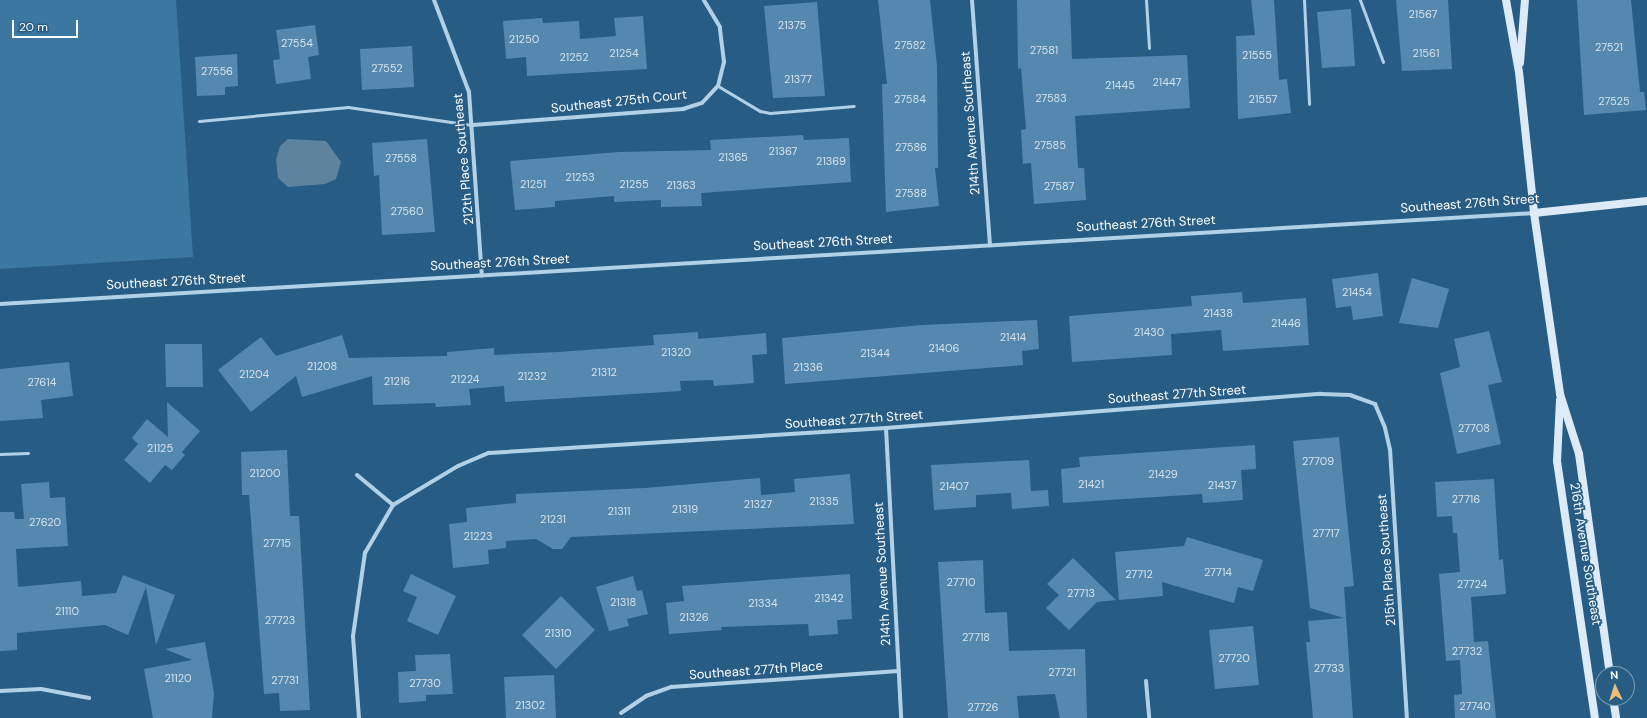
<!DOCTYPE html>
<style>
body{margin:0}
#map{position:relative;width:1647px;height:718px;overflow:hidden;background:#275d85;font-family:"DM Sans",sans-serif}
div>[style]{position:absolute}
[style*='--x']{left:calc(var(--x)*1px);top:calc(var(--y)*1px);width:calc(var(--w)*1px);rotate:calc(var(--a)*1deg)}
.green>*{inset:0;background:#3c77a1}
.water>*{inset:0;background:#5e839e}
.building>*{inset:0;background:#5488ae}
.lane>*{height:3px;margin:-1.5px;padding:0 1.5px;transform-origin:1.5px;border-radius:1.5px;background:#b2d1e7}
.street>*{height:4px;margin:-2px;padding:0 2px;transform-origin:2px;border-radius:2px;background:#b2d1e7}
.secondary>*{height:8px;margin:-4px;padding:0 4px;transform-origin:4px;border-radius:4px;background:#dcebf7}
span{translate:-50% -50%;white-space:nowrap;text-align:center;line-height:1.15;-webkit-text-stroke:3.5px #275d85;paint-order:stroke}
.number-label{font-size:11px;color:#d4e1eb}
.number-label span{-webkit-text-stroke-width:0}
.street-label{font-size:13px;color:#fff}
.north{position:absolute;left:1595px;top:666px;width:40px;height:40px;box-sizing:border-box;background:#275d85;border:1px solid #7d9eb6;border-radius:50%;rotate:356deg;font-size:11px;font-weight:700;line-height:16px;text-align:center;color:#fff}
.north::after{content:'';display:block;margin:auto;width:14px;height:18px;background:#f0bd78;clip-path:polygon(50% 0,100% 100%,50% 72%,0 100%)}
.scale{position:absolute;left:12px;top:20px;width:66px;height:18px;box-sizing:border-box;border:2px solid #fff;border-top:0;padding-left:5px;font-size:12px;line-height:14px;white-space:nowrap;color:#fff;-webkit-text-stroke:3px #275d85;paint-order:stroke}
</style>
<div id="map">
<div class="green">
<div style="clip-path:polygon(0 0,176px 0,193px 257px,0 269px)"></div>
</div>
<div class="water">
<div style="clip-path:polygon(288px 139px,326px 141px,341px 162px,336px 179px,325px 184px,288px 187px,278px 178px,276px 160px,280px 146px)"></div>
</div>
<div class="building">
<div style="clip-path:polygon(878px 0,930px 0,937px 66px,938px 168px,935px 168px,939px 206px,886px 212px,882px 84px,887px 84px)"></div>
<div style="clip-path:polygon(1017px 0,1070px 0,1072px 59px,1187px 55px,1190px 108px,1075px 116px,1078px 168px,1084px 168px,1086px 200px,1034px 204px,1031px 163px,1023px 164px,1021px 130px,1026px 129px,1021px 68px,1018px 69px)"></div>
<div style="clip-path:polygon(1251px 0,1274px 0,1279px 80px,1287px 79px,1291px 113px,1238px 119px,1236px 36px,1255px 35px)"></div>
<div style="clip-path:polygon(1396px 0,1448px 0,1452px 69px,1402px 71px)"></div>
<div style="clip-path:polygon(1577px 0,1631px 0,1640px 92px,1644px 92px,1646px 110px,1584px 115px)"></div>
<div style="clip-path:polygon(817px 2px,825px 96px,773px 98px,764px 6px)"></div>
<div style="clip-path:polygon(1351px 9px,1355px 66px,1322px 68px,1317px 12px)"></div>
<div style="clip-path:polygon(643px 16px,647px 69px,527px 76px,526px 57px,506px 59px,503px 21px,542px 18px,543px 23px,579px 21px,580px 39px,616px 36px,614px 18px)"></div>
<div style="clip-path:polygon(315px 25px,319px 55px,308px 57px,311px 79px,276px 84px,273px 60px,280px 59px,276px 30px)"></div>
<div style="clip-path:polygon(412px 46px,414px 87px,362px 90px,360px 49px)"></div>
<div style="clip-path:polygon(237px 54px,238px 86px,225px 87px,225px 95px,197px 96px,195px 57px)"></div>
<div style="clip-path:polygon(803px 135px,804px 140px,849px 138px,851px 182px,701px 193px,702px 206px,661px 207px,661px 200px,614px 202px,614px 196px,555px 201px,555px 207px,515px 210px,510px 161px,619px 152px,711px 150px,710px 140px)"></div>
<div style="clip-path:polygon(427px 139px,435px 232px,382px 235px,379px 175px,374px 176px,372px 143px)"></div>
<div style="clip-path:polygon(1378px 273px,1383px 316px,1353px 320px,1351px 306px,1336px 308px,1332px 279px)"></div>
<div style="clip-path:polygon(1412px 278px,1449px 289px,1438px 328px,1399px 323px)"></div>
<div style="clip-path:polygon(1242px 292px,1243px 303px,1306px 298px,1309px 345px,1223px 351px,1221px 330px,1171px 334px,1172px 355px,1072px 362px,1069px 316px,1192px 306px,1191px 296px)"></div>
<div style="clip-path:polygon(1037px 320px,1039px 349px,1022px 351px,1023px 365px,785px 384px,782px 338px,922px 325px)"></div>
<div style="clip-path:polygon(1489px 331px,1502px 382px,1488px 385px,1501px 444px,1457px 454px,1440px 373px,1460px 367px,1454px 339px)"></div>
<div style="clip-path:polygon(698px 332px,698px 339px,766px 333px,767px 354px,752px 355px,754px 383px,714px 386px,713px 380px,680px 381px,681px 391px,505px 402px,504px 386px,469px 389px,471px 405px,436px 407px,435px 403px,373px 405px,372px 376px,302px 397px,296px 376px,251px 412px,218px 370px,261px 337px,276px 356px,342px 335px,349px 358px,447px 356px,447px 352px,494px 348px,494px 355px,558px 352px,654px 345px,653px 335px)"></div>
<div style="clip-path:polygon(165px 344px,202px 344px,203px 387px,166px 387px)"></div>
<div style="clip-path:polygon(69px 362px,73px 396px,41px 400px,43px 418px,0 421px,0 369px)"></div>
<div style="clip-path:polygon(167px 402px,200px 431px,182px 452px,185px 455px,172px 470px,165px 465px,150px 483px,124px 460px,138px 444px,132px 438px,147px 419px,168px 437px)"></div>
<div style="clip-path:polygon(1339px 437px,1354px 586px,1344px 587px,1353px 718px,1313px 718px,1306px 642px,1310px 642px,1308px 621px,1344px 618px,1310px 608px,1293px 441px)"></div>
<div style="clip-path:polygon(1255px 445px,1256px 469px,1241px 470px,1243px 500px,1203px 503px,1202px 494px,1063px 503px,1061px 469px,1080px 467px,1079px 457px)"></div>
<div style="clip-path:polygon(287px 450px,290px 516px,299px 516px,310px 710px,280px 711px,279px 693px,264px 694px,249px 495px,242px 495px,241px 452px)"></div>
<div style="clip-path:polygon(1029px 460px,1031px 491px,1048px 490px,1049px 506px,1012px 509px,1011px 493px,976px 495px,976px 507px,934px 510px,931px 465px)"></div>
<div style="clip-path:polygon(850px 474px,854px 524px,571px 537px,562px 549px,553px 549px,536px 539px,506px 541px,506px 548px,488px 550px,489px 564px,453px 568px,449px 524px,467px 522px,466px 508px,516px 503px,516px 494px,645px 488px,760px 478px,761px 495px,795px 492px,794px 479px)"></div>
<div style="clip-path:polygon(1494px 479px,1499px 560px,1503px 559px,1506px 594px,1471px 597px,1474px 642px,1488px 641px,1496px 718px,1455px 718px,1454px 695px,1462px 694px,1460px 660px,1446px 661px,1439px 574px,1460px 572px,1457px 533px,1453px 533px,1452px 516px,1437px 517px,1435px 482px)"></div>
<div style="clip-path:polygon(49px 482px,50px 498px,65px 497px,68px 546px,16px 549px,18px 587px,81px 581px,82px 596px,116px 593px,123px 575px,175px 595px,156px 645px,146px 587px,128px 635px,105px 625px,17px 633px,17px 650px,0 651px,0 512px,14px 512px,15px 519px,24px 519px,21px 484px)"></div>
<div style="clip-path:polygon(1187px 537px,1263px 560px,1253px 591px,1238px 587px,1234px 603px,1162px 582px,1163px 596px,1119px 600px,1115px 552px,1184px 546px)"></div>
<div style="clip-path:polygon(1073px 558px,1116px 600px,1097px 602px,1069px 630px,1046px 608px,1059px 595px,1047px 584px)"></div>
<div style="clip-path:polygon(983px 560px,985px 613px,1007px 612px,1009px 651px,1085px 649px,1087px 718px,1060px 718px,1055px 694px,1017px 696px,1019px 718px,948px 718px,938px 562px)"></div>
<div style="clip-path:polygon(411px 574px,456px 596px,438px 635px,407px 621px,417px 597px,403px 591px)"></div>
<div style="clip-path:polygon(850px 574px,852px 619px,837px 620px,838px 634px,809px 636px,808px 624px,721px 627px,722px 630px,669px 634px,666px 603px,684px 601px,682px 586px)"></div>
<div style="clip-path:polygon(633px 576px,637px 591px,642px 590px,648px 614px,627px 619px,629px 626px,609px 631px,596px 587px)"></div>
<div style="clip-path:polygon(561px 596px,595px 630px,556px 669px,522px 635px)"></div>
<div style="clip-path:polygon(1253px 626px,1259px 685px,1215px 689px,1209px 630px)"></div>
<div style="clip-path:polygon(205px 642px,214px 693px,212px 718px,153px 718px,144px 669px,192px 660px,165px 649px)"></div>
<div style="clip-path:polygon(450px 654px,453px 694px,426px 695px,426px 701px,399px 703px,398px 672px,416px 671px,415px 655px)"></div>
<div style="clip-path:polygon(554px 675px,556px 718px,506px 718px,504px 677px)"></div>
</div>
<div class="lane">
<div style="--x:1146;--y:0;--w:48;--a:86.4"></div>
<div style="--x:1304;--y:0;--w:104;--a:87.2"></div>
<div style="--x:1360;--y:0;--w:66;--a:69.6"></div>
<div style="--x:718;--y:86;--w:49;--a:30.8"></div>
<div style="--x:760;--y:111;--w:10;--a:11"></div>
<div style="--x:770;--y:113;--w:84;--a:-4.8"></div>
<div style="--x:199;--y:121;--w:150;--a:-5.4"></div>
<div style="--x:348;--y:107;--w:125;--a:8.3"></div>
<div style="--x:0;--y:454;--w:28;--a:-2"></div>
</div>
<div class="street">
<div style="--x:434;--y:0;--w:98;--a:69.2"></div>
<div style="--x:469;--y:92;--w:184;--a:86"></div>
<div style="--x:972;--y:0;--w:246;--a:85.8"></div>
<div style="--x:472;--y:125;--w:212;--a:-4.3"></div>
<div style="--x:683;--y:109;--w:20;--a:-18"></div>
<div style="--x:702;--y:103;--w:23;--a:-47"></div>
<div style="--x:718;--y:86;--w:25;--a:-76"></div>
<div style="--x:724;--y:62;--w:35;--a:-97"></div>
<div style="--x:720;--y:27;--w:31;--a:-121"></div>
<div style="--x:0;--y:304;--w:1537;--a:-3.39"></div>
<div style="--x:886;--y:428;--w:290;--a:87"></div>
<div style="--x:357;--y:475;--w:47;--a:39.8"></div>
<div style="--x:1146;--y:681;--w:37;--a:85"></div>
<div style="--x:0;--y:691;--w:41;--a:-2.8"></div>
<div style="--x:41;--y:689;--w:49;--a:10.6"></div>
<div style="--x:621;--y:713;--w:30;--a:-34"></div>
<div style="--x:646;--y:696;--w:27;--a:-20"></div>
<div style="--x:671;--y:687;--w:228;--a:-4"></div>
<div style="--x:359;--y:718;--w:82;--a:-94.2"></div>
<div style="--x:353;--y:636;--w:84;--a:-81.8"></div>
<div style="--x:365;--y:553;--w:56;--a:-59.7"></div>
<div style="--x:393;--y:505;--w:76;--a:-31"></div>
<div style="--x:458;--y:466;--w:34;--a:-23"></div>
<div style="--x:489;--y:453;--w:398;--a:-3.6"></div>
<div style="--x:886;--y:428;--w:436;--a:-4.5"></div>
<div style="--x:1321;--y:394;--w:29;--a:2"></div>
<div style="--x:1350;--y:395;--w:27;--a:20"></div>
<div style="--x:1375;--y:404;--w:26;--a:67"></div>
<div style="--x:1385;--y:428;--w:22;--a:77"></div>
<div style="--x:1390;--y:449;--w:270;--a:86.4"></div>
</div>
<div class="secondary">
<div style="--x:1506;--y:0;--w:73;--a:79.8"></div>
<div style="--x:1519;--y:72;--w:142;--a:83.9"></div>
<div style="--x:1534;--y:213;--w:183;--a:81.8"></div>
<div style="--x:1560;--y:394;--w:63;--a:72.4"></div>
<div style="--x:1579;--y:454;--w:222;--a:82"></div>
<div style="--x:1520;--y:63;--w:63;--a:-85.5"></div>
<div style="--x:1534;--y:213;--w:114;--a:-6.1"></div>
<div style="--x:1560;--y:400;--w:61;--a:92.8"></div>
<div style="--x:1557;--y:461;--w:260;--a:81.6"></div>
<div style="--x:1613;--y:698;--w:20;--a:81"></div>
</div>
<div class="number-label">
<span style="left:1423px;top:14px">21567</span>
<span style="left:792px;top:25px">21375</span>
<span style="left:524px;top:39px">21250</span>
<span style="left:297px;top:43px">27554</span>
<span style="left:910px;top:45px">27582</span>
<span style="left:1609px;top:47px">27521</span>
<span style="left:1044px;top:50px">27581</span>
<span style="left:624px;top:53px">21254</span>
<span style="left:1426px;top:53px">21561</span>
<span style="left:1257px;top:55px">21555</span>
<span style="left:574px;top:57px">21252</span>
<span style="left:387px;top:68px">27552</span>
<span style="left:217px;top:71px">27556</span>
<span style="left:798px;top:79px">21377</span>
<span style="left:1167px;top:82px">21447</span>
<span style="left:1120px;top:85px">21445</span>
<span style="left:1051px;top:98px">27583</span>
<span style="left:910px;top:99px">27584</span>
<span style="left:1263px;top:99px">21557</span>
<span style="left:1614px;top:101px">27525</span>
<span style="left:1050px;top:145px">27585</span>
<span style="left:911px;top:147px">27586</span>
<span style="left:783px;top:151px">21367</span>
<span style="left:733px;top:157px">21365</span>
<span style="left:401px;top:158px">27558</span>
<span style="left:831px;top:161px">21369</span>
<span style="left:580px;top:177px">21253</span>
<span style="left:533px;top:184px">21251</span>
<span style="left:634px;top:184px">21255</span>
<span style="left:681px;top:185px">21363</span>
<span style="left:1059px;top:186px">27587</span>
<span style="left:911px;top:193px">27588</span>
<span style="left:407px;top:211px">27560</span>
<span style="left:1357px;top:292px">21454</span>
<span style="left:1218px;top:313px">21438</span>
<span style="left:1286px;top:323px">21446</span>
<span style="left:1149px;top:332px">21430</span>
<span style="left:1013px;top:337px">21414</span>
<span style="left:944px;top:348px">21406</span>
<span style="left:676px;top:352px">21320</span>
<span style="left:875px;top:353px">21344</span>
<span style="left:322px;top:366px">21208</span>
<span style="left:808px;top:367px">21336</span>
<span style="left:604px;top:372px">21312</span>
<span style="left:254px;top:374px">21204</span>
<span style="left:532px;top:376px">21232</span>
<span style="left:465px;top:379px">21224</span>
<span style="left:397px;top:381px">21216</span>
<span style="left:42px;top:382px">27614</span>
<span style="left:1474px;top:428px">27708</span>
<span style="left:160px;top:448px">21125</span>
<span style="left:1318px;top:461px">27709</span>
<span style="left:265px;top:473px">21200</span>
<span style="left:1163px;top:474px">21429</span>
<span style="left:1091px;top:484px">21421</span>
<span style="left:1222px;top:485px">21437</span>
<span style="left:954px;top:486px">21407</span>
<span style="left:1466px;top:499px">27716</span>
<span style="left:824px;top:501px">21335</span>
<span style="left:758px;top:504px">21327</span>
<span style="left:685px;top:509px">21319</span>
<span style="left:619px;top:511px">21311</span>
<span style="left:553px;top:519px">21231</span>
<span style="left:45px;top:522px">27620</span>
<span style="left:1326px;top:533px">27717</span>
<span style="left:478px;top:536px">21223</span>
<span style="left:277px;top:543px">27715</span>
<span style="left:1218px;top:572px">27714</span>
<span style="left:1139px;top:574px">27712</span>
<span style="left:961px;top:582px">27710</span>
<span style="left:1472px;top:584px">27724</span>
<span style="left:1081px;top:593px">27713</span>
<span style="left:829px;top:598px">21342</span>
<span style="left:623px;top:602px">21318</span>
<span style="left:763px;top:603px">21334</span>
<span style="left:67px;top:611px">21110</span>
<span style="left:694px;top:617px">21326</span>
<span style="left:280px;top:620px">27723</span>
<span style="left:558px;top:633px">21310</span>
<span style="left:976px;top:637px">27718</span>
<span style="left:1467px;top:651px">27732</span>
<span style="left:1234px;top:658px">27720</span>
<span style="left:1329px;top:668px">27733</span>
<span style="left:1062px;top:672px">27721</span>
<span style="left:178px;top:678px">21120</span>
<span style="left:285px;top:680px">27731</span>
<span style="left:425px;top:683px">27730</span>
<span style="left:530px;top:705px">21302</span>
<span style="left:1475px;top:706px">27740</span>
<span style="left:983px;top:707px">27726</span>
</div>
<div class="street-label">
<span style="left:619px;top:102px;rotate:-6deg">Southeast 275th Court</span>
<span style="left:971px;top:123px;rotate:-94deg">214th Avenue Southeast</span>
<span style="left:464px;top:159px;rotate:-95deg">212th Place Southeast</span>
<span style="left:1470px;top:204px;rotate:-4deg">Southeast 276th Street</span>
<span style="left:1146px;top:224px;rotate:-3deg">Southeast 276th Street</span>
<span style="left:823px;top:243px;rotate:-3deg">Southeast 276th Street</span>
<span style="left:500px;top:263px;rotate:-3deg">Southeast 276th Street</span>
<span style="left:176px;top:282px;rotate:-3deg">Southeast 276th Street</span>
<span style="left:1177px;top:395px;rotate:-4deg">Southeast 277th Street</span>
<span style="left:854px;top:420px;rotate:-4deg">Southeast 277th Street</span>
<span style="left:1585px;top:554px;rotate:81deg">216th Avenue Southeast</span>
<span style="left:1387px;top:560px;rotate:-94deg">215th Place Southeast</span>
<span style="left:883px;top:574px;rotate:-93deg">214th Avenue Southeast</span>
<span style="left:756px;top:671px;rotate:-4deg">Southeast 277th Place</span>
</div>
<div class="north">N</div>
<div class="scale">20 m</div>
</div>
